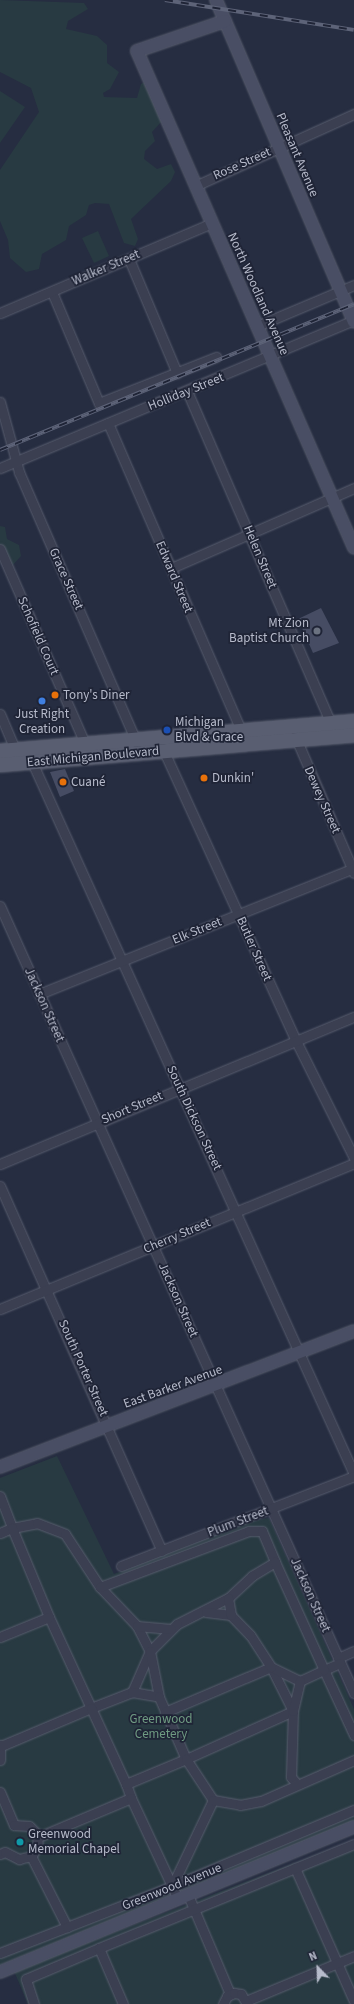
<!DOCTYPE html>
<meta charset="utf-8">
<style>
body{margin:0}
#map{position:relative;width:354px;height:2004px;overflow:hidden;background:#262d41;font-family:"Source Sans 3",sans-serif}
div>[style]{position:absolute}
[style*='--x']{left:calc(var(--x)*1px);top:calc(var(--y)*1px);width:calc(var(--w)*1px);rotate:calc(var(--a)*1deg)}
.green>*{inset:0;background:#283a42}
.building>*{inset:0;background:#464c63}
.roads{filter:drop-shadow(0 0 1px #585d6e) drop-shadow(0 0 1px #585d6e)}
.street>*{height:9px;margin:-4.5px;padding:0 4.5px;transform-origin:4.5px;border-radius:4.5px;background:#3b3f51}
.secondary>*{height:12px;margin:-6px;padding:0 6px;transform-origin:6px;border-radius:6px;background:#494e64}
.primary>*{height:14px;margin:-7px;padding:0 7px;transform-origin:7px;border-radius:7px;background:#595e71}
.rail>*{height:4px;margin-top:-2px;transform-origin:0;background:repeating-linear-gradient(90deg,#1f2436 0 8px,#5d6378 0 16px);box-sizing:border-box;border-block:1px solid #5d6378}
.dots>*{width:11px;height:11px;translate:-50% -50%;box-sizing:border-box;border:2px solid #1f2436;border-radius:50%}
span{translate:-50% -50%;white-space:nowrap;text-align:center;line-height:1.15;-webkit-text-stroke:3.5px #1f2436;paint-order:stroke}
.street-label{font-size:13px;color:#b7bbcb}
.poi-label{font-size:13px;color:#b7bbcb}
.right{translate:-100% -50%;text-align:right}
.left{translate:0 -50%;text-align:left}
.park-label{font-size:13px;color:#6f9b82}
.north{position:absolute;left:298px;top:1948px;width:40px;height:40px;-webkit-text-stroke:3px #1f2436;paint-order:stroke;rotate:337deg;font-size:11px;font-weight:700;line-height:16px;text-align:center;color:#b7bbcb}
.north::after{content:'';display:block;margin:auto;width:14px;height:18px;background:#b7bbcb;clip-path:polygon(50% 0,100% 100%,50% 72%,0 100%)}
</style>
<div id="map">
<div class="green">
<div style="clip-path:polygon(0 0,84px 3px,88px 9px,68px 21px,66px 29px,97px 36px,107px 45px,107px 63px,119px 72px,110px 89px,103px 93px,104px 97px,137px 98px,141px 84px,145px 82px,162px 121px,152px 132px,155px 141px,145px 151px,144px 159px,157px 169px,171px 164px,175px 172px,171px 181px,131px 219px,138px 239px,135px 246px,124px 243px,109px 204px,95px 203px,89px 205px,86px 215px,69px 226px,66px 240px,42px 254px,39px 269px,26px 272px,10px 258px,8px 240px,0 221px,0 170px,39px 112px,31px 88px,0 72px)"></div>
<div style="clip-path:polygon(0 91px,25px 107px,0 143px)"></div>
<div style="clip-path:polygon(98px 231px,109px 256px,94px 263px,82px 238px)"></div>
<div style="clip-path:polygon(0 526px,5px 527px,7px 539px,19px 545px,21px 556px,12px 566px,0 555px)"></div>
<div style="clip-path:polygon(57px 1456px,114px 1574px,250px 1521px,269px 1518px,354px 1709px,354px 1821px,0 1965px,0 1478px)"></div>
<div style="clip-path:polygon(354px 1840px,354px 2004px,28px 2004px,14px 1971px)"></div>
</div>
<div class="building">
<div style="clip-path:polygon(321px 608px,339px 643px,313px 653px,298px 619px)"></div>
<div style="clip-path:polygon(65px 769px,74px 791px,60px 797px,50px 772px)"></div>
</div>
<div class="roads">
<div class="street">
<div style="--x:195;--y:186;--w:175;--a:-24.4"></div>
<div style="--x:129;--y:259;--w:124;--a:67.2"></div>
<div style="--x:52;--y:292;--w:121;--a:67.1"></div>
<div style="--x:99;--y:403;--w:126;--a:-21.5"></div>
<div style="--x:0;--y:313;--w:230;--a:-23"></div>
<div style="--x:257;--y:326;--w:105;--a:-22.9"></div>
<div style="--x:187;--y:391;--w:362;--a:66.6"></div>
<div style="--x:0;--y:402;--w:73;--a:74.8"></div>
<div style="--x:19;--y:472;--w:296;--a:66.5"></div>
<div style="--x:108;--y:423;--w:335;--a:66.6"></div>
<div style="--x:0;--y:468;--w:384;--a:-22.7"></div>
<div style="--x:0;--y:549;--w:213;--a:66.4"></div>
<div style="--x:171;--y:568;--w:200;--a:-23.6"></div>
<div style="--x:0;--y:714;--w:39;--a:67"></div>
<div style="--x:295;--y:736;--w:149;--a:66.7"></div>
<div style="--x:162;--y:747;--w:323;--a:65.5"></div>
<div style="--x:296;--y:1041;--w:131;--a:63.6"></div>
<div style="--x:32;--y:762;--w:781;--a:65.67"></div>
<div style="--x:0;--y:906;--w:863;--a:65.78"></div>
<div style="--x:39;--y:994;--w:339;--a:-21.8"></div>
<div style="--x:0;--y:1164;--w:383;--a:-22.6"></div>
<div style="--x:0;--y:1186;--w:399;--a:66.1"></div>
<div style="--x:0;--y:1309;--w:383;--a:-22.4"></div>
<div style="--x:0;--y:1496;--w:34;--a:69"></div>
<div style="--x:12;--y:1528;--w:25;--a:-11"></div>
<div style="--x:37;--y:1523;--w:30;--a:21"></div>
<div style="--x:65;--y:1534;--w:64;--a:56.6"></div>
<div style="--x:100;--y:1587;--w:54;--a:46.5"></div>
<div style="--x:137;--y:1626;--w:28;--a:63"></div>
<div style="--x:150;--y:1651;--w:45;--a:113.7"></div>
<div style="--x:132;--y:1692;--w:44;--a:158.7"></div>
<div style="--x:91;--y:1708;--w:100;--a:-114.8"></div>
<div style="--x:0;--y:1533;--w:13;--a:-23"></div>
<div style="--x:12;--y:1528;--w:96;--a:67.4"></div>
<div style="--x:49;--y:1617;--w:53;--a:157.8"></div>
<div style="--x:121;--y:1566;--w:250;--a:-21.1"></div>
<div style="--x:100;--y:1587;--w:159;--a:-20.6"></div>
<div style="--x:249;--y:1531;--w:13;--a:0"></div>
<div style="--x:262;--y:1531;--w:34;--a:67"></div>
<div style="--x:275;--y:1562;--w:27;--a:149"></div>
<div style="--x:252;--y:1576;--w:33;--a:137"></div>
<div style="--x:228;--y:1598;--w:57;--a:153"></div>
<div style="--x:177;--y:1624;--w:38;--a:135"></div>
<div style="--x:150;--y:1651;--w:47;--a:78.9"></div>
<div style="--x:206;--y:1612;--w:25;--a:7"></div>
<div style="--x:137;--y:1626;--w:34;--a:5"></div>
<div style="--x:338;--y:1658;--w:17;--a:-24"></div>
<div style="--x:340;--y:1663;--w:17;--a:156"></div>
<div style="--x:324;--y:1670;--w:72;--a:65.2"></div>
<div style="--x:132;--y:1692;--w:27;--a:10"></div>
<div style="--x:159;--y:1697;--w:68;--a:66.5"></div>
<div style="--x:186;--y:1759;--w:117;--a:-24.2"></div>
<div style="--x:293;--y:1711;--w:49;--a:-116.6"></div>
<div style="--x:271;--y:1667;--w:32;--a:26"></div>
<div style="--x:300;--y:1681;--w:26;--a:-25"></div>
<div style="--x:324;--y:1670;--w:119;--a:-114.4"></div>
<div style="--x:165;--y:1712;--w:115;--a:-23"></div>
<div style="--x:271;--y:1667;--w:38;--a:-123"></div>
<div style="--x:250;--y:1635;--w:28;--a:-134"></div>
<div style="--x:231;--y:1615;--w:17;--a:-100"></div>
<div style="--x:0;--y:1745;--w:15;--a:90"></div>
<div style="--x:1;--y:1746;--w:98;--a:-22.9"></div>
<div style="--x:91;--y:1708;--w:84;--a:65.3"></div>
<div style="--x:126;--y:1784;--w:15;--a:70"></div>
<div style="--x:131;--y:1798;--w:101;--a:157.2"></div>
<div style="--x:126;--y:1784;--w:65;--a:-22.6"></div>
<div style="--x:186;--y:1759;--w:49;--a:56.6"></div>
<div style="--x:297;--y:1784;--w:9;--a:-131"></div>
<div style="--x:291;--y:1777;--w:66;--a:-88.3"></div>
<div style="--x:293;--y:1711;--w:31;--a:-77"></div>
<div style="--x:0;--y:1792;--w:36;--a:67"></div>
<div style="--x:14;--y:1825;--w:15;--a:4"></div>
<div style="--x:29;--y:1826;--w:11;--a:45"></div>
<div style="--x:37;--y:1834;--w:13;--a:86"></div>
<div style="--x:38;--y:1847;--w:11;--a:128"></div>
<div style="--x:0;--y:1854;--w:5;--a:-22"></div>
<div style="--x:5;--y:1852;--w:16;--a:27"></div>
<div style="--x:19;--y:1859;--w:12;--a:-14"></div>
<div style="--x:31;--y:1856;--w:80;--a:63.1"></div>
<div style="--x:67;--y:1927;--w:72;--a:158.8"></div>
<div style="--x:295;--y:1868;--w:145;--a:66.1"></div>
<div style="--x:172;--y:1886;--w:197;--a:-22.7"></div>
<div style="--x:188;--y:1895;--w:108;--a:67"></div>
<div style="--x:178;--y:1899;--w:14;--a:-115"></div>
<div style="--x:172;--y:1886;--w:95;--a:-64.5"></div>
<div style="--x:213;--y:1800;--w:27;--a:10"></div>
<div style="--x:240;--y:1805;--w:21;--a:-11"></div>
<div style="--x:261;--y:1801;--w:102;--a:-23.8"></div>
<div style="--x:67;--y:1927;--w:113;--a:-21.3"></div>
<div style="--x:172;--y:1886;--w:97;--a:-115"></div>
<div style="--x:246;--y:2001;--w:117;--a:-22.6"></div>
<div style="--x:34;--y:2004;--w:26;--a:-108"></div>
<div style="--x:26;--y:1979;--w:79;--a:-23"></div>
<div style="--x:123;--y:2004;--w:61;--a:-113.2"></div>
<div style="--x:99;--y:1948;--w:275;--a:-22.2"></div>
<div style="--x:223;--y:2004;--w:9;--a:-63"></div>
<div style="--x:227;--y:1996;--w:8;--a:-23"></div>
<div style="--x:234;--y:1993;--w:7;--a:8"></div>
<div style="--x:241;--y:1994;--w:12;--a:59"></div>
</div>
<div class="secondary">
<div style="--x:216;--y:0;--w:350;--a:66.8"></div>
<div style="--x:225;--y:21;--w:93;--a:161.2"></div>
<div style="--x:137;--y:51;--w:542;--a:66.41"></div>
<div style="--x:0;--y:1467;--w:379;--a:-21"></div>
<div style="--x:0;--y:1972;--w:383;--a:-22.3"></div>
</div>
<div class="primary">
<div style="--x:0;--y:751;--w:355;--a:-4.8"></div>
<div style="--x:0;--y:765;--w:355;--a:-4.8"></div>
</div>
</div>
<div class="rail">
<div style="--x:165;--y:0;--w:191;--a:9"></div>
<div style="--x:0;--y:450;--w:383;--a:-22.4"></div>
</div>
<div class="dots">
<div style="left:317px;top:631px;background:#6b7280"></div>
<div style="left:55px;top:695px;background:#e8710a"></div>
<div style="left:42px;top:701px;background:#3f7fe0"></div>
<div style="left:167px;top:730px;background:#1a4fb4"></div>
<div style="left:204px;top:778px;background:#e8710a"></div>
<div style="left:63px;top:782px;background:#e8710a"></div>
<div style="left:20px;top:1842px;background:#0f9aa8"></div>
</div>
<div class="street-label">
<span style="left:297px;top:155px;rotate:67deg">Pleasant Avenue</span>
<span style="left:242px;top:164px;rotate:-24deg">Rose Street</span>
<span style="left:106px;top:268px;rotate:-23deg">Walker Street</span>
<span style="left:258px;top:294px;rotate:66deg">North Woodland Avenue</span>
<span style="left:186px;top:392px;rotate:-22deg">Holliday Street</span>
<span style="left:260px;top:557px;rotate:67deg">Helen Street</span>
<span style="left:174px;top:577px;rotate:67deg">Edward Street</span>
<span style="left:66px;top:579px;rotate:66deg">Grace Street</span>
<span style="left:38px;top:636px;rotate:66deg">Schofield Court</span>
<span style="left:93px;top:757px;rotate:-5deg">East Michigan Boulevard</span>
<span style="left:322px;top:800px;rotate:66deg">Dewey Street</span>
<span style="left:197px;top:931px;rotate:-22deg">Elk Street</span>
<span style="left:254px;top:949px;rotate:66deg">Butler Street</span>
<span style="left:44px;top:1005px;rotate:66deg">Jackson Street</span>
<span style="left:132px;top:1108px;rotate:-23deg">Short Street</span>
<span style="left:194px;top:1118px;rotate:65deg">South Dickson Street</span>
<span style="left:177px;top:1236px;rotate:-23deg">Cherry Street</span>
<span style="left:178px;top:1300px;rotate:66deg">Jackson Street</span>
<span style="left:83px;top:1368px;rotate:66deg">South Porter Street</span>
<span style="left:173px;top:1387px;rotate:-20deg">East Barker Avenue</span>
<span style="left:238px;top:1522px;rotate:-21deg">Plum Street</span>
<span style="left:310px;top:1595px;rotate:66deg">Jackson Street</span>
<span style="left:172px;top:1887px;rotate:-22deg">Greenwood Avenue</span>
</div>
<div class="poi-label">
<span class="right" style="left:309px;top:631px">Mt Zion<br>Baptist Church</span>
<span class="left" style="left:63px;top:695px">Tony's Diner</span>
<span style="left:42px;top:722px">Just Right<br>Creation</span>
<span class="left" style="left:175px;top:730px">Michigan<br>Blvd &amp; Grace</span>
<span class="left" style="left:212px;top:778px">Dunkin'</span>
<span class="left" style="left:71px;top:782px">Cuané</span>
<span class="left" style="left:28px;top:1842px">Greenwood<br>Memorial Chapel</span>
</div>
<div class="park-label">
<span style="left:161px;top:1727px">Greenwood<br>Cemetery</span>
</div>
<div class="north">N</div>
</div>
